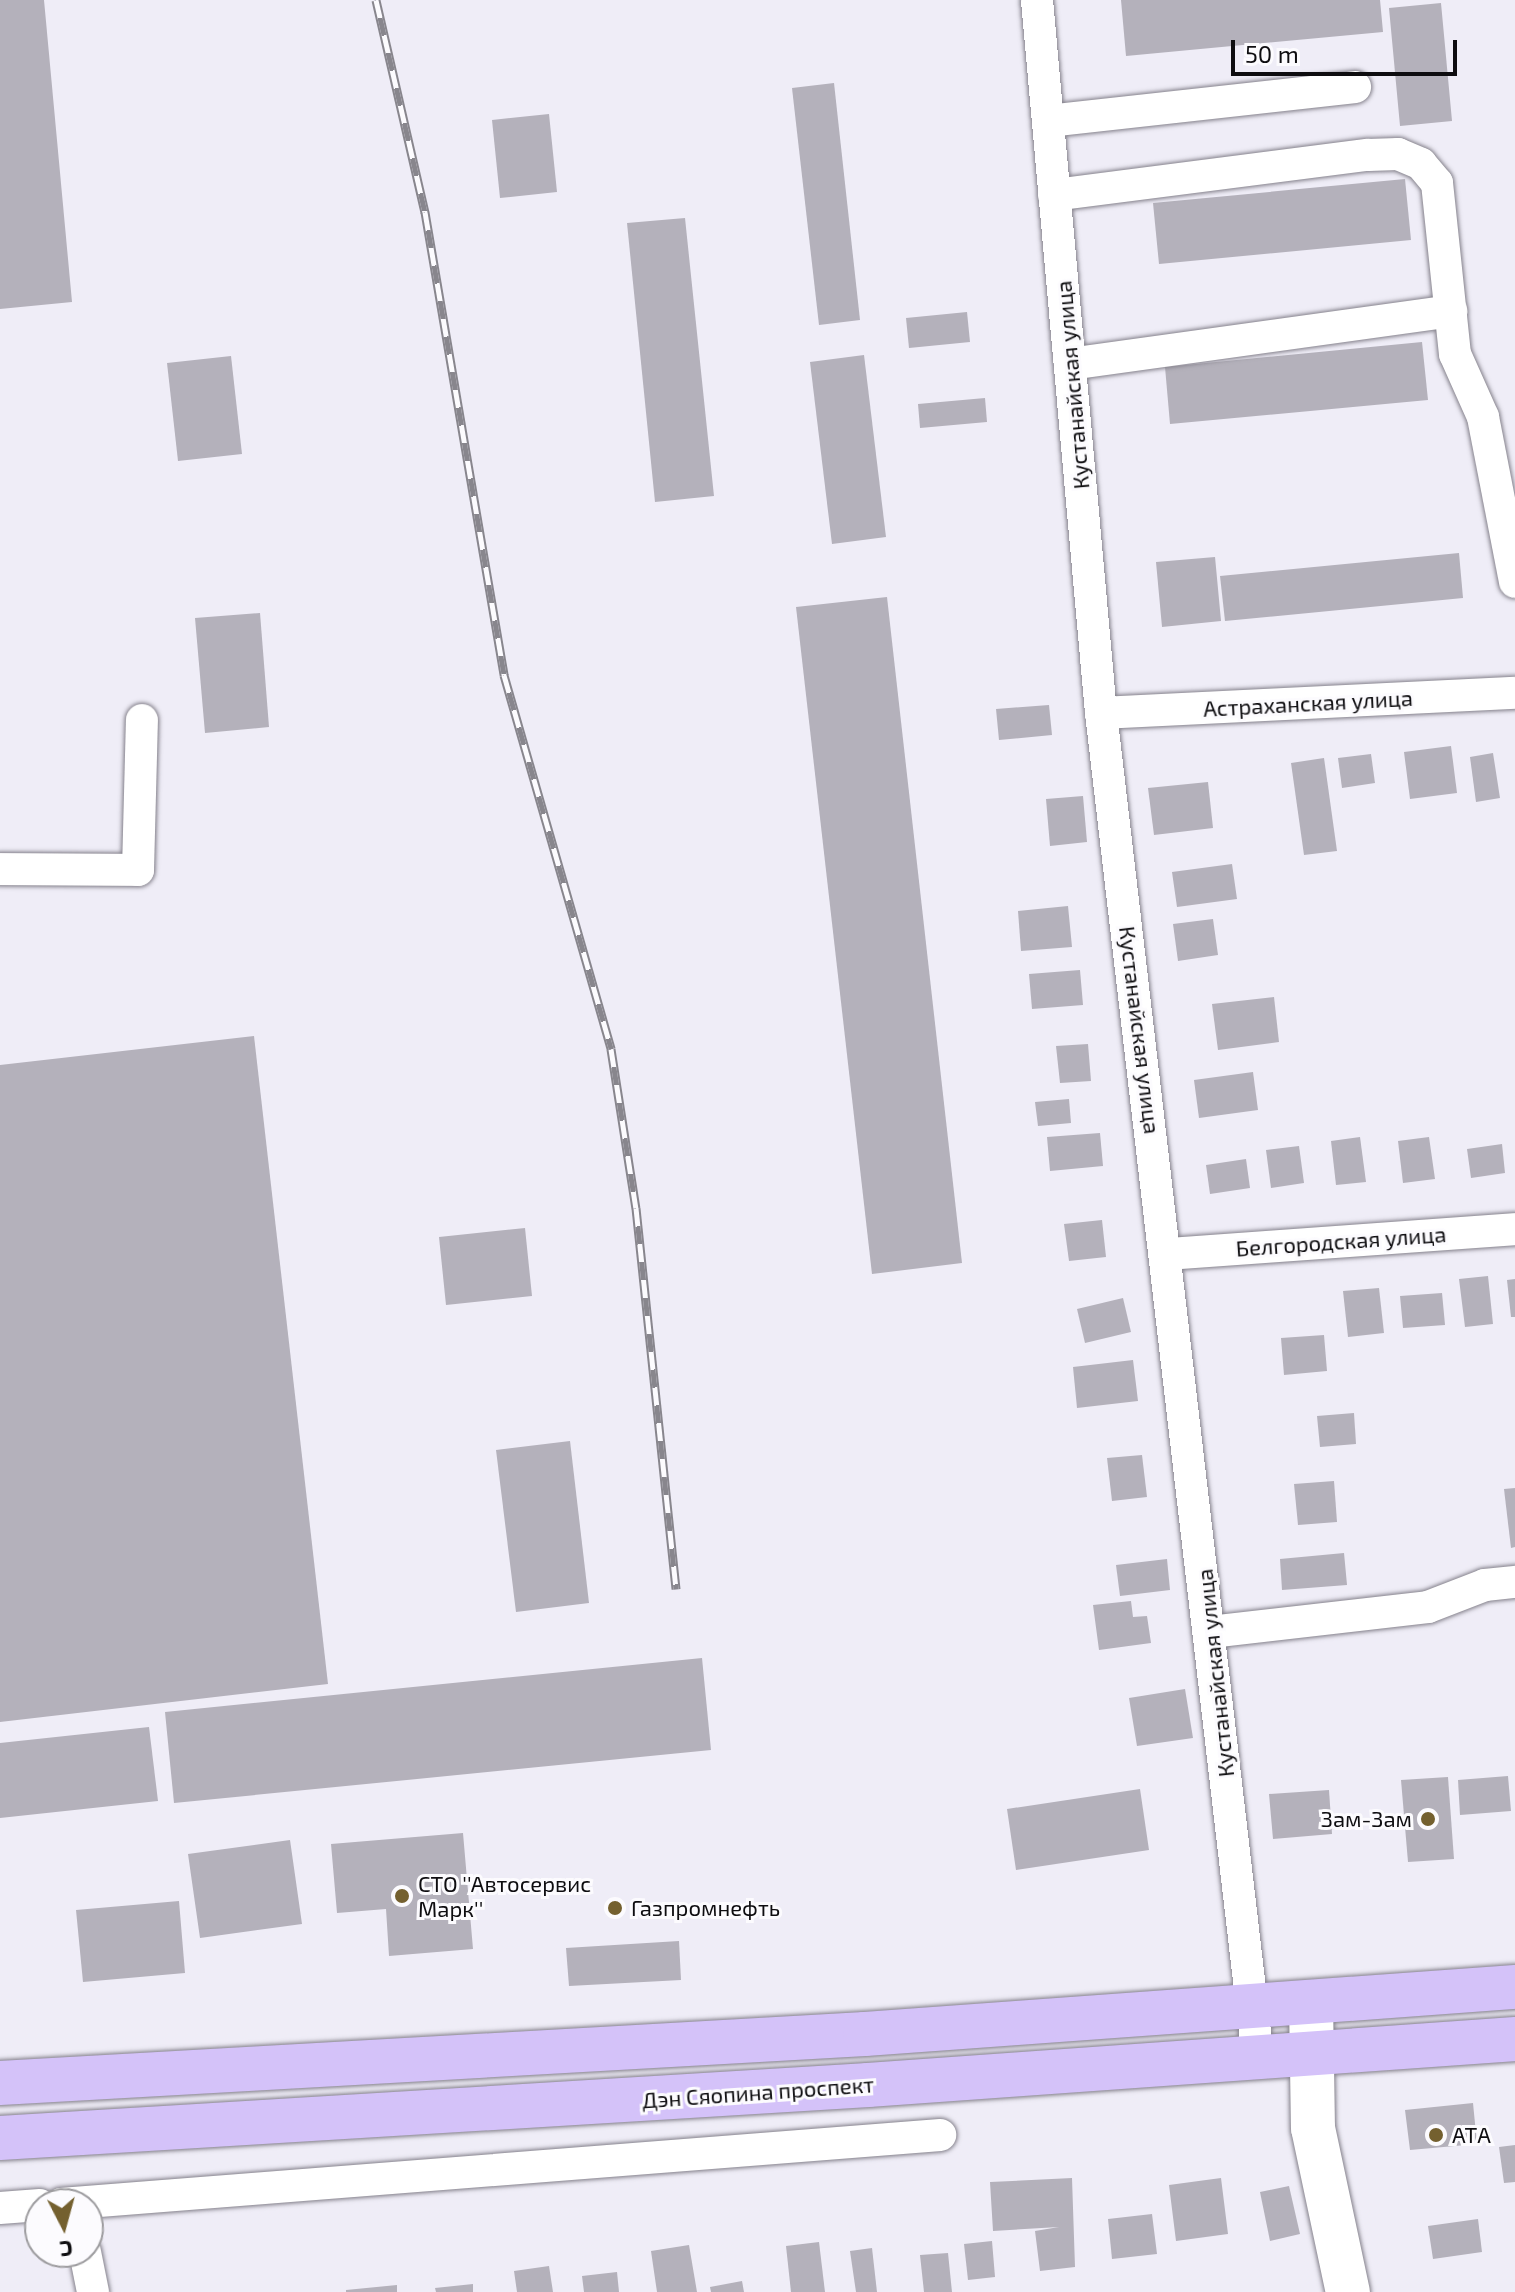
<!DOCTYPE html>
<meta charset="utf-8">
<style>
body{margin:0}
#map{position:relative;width:1515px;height:2292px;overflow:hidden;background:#efedf7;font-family:"Exo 2",sans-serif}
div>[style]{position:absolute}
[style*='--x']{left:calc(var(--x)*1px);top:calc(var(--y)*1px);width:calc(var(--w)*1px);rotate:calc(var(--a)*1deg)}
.building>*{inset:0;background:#b4b1bb}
.roads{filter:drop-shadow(0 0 2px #85828c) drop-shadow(0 0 2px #85828c)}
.street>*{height:32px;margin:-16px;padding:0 16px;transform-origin:16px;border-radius:16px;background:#fff}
.secondary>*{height:44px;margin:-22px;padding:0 22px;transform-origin:22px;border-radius:22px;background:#fff}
.primary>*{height:44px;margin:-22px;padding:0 22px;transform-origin:22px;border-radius:22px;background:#d4c2f9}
.rail>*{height:9px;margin-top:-4.5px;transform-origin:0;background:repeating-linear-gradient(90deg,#fcfbfe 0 18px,#88868d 0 36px);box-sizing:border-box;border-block:2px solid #88868d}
.dots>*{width:22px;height:22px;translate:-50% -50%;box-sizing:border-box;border:4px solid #fcfbfe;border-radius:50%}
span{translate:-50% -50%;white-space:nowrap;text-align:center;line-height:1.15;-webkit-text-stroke:6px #fcfbfe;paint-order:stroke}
.street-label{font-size:22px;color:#0e0d10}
.poi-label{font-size:22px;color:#0e0d10}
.right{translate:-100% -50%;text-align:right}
.left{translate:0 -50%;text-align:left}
.north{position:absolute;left:24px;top:2188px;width:80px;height:80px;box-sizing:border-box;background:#fcfbfe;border:2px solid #9d9c9f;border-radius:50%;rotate:174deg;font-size:22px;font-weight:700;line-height:32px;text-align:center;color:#0e0d10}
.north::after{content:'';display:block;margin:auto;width:28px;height:36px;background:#74602f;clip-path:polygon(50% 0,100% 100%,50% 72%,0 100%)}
.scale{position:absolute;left:1231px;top:40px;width:226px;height:36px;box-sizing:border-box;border:4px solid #0e0d10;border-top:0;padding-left:10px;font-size:24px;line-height:28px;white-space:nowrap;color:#0e0d10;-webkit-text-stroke:6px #fcfbfe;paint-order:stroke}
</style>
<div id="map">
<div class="building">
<div style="clip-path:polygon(0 0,44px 0,72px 302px,0 309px)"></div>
<div style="clip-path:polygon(1121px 0,1380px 0,1383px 32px,1126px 56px)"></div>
<div style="clip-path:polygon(1441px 3px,1452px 121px,1400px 126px,1389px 8px)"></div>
<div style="clip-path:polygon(834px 83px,860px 320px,819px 325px,792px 88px)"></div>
<div style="clip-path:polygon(549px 114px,557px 192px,500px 198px,492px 120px)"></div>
<div style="clip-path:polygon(1405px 179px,1411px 240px,1159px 264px,1153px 203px)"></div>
<div style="clip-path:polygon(685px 218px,714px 496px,655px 502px,627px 223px)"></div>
<div style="clip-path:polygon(967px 312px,970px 342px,909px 348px,906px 318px)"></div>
<div style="clip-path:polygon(1422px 342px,1428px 400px,1170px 424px,1165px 367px)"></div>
<div style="clip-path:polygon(864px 355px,886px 537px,832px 544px,810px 362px)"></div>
<div style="clip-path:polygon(231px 356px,242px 454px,178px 461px,167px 363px)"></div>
<div style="clip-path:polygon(985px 398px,987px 422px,920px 428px,918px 404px)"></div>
<div style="clip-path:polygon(1459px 553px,1463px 598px,1225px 621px,1220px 576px)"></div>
<div style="clip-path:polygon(1215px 557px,1221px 621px,1162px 627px,1156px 562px)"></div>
<div style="clip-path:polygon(887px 597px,962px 1263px,872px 1274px,796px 607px)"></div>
<div style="clip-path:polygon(260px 613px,269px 727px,205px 733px,195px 618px)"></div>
<div style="clip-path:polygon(1049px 705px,1052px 735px,999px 740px,996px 709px)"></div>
<div style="clip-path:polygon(1451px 746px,1457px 793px,1410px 799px,1404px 752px)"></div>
<div style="clip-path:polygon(1493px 753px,1500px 798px,1476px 802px,1470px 757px)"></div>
<div style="clip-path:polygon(1371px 754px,1375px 783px,1342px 788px,1338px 758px)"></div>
<div style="clip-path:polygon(1324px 758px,1337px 851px,1304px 855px,1291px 763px)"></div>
<div style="clip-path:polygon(1208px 782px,1213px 828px,1154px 835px,1148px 788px)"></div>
<div style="clip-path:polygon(1083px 796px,1087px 842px,1050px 846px,1046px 799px)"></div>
<div style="clip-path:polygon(1232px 864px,1237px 899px,1177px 907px,1172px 872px)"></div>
<div style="clip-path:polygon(1068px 906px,1072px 947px,1021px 951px,1018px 911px)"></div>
<div style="clip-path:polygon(1213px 919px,1218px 955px,1178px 961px,1173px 924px)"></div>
<div style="clip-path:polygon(1080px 970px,1083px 1005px,1032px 1009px,1029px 974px)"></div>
<div style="clip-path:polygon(1274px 997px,1279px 1042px,1218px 1050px,1212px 1004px)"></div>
<div style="clip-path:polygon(254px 1036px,328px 1684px,0 1722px,0 1065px)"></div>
<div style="clip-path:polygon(1088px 1044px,1091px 1081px,1060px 1083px,1056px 1046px)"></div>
<div style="clip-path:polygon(1253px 1072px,1258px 1110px,1199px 1118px,1194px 1080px)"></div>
<div style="clip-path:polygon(1069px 1099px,1071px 1123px,1038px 1126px,1035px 1102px)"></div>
<div style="clip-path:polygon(1100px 1133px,1103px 1166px,1050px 1171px,1047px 1137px)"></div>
<div style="clip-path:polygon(1360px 1137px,1366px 1182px,1336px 1185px,1331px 1141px)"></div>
<div style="clip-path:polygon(1429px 1137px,1435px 1179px,1403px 1183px,1398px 1141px)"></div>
<div style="clip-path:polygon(1502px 1144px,1505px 1173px,1471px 1178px,1467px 1149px)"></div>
<div style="clip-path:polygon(1299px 1146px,1304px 1183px,1271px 1188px,1266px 1150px)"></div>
<div style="clip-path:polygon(1246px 1159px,1250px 1188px,1210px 1194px,1206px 1165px)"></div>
<div style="clip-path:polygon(1102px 1220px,1106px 1257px,1069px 1261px,1064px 1224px)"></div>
<div style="clip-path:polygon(525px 1228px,532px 1296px,446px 1305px,439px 1237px)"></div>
<div style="clip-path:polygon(1488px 1276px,1493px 1324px,1465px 1327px,1459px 1279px)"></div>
<div style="clip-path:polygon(1515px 1279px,1515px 1317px,1511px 1317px,1507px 1280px)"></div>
<div style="clip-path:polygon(1379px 1288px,1384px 1333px,1348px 1337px,1343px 1291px)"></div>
<div style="clip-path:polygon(1442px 1293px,1445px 1325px,1403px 1328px,1400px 1296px)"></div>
<div style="clip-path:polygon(1123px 1298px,1131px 1332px,1085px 1343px,1077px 1309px)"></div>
<div style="clip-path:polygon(1324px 1335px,1327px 1371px,1284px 1375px,1281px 1338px)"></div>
<div style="clip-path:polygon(1133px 1360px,1138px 1401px,1077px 1408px,1073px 1367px)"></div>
<div style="clip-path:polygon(1354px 1413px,1356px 1444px,1320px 1447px,1317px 1416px)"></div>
<div style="clip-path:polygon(570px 1441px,589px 1603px,516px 1612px,496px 1450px)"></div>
<div style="clip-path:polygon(1142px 1455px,1147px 1497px,1112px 1501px,1107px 1458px)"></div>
<div style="clip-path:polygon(1334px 1481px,1337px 1522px,1298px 1525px,1294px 1484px)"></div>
<div style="clip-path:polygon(1515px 1488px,1515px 1547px,1511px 1548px,1504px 1489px)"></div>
<div style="clip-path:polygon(1344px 1553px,1347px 1585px,1282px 1590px,1280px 1559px)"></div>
<div style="clip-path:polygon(1167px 1559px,1170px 1590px,1120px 1596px,1116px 1565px)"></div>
<div style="clip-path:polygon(1131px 1601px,1133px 1617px,1147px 1616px,1151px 1643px,1099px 1650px,1093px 1605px)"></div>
<div style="clip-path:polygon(702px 1658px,711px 1750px,174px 1803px,165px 1712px)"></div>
<div style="clip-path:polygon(1185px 1689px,1193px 1738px,1137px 1746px,1129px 1698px)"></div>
<div style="clip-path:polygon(149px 1727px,158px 1801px,0 1818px,0 1743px)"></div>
<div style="clip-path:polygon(1508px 1776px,1511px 1811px,1460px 1815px,1458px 1780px)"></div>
<div style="clip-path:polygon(1448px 1777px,1454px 1859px,1408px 1862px,1401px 1780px)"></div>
<div style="clip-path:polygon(1140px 1789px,1149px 1850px,1016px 1870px,1007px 1809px)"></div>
<div style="clip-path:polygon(1329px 1790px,1332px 1834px,1273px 1839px,1269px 1794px)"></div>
<div style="clip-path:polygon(463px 1833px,473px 1949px,389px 1956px,386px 1909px,337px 1913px,331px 1844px)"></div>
<div style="clip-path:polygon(290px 1840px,302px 1924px,200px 1938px,188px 1854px)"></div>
<div style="clip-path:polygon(179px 1901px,185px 1973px,83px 1982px,76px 1910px)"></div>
<div style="clip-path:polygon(679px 1941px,681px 1980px,569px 1986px,566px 1948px)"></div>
<div style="clip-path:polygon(1473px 2103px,1477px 2144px,1410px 2150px,1405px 2110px)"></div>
<div style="clip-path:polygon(1515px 2145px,1515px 2182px,1504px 2183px,1499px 2147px)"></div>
<div style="clip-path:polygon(1072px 2178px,1075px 2267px,1040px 2271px,1035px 2231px,1059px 2227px,993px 2231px,990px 2182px)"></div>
<div style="clip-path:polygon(1221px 2178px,1228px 2234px,1176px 2241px,1169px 2185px)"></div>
<div style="clip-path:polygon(1289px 2186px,1300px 2234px,1270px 2241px,1260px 2192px)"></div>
<div style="clip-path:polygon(1152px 2214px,1157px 2254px,1112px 2259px,1108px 2219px)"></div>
<div style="clip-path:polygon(1478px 2219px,1482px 2252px,1433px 2259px,1428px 2226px)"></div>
<div style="clip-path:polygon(992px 2241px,995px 2277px,968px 2280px,964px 2244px)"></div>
<div style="clip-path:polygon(819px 2242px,825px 2292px,791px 2292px,786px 2246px)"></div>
<div style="clip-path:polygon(689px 2245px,697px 2292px,657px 2292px,651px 2251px)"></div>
<div style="clip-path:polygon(872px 2248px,877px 2292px,856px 2292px,850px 2251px)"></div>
<div style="clip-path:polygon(948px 2253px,952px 2292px,924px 2292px,920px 2255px)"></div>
<div style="clip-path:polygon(549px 2266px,553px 2292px,517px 2292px,514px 2271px)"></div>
<div style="clip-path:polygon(617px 2272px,619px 2292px,584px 2292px,582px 2276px)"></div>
<div style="clip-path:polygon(742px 2281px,744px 2292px,711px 2292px,710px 2287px)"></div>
<div style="clip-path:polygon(473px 2284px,473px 2292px,436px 2292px,435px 2288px)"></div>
<div style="clip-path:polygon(397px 2285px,397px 2292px,346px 2292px,346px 2290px)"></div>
</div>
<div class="roads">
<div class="street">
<div style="--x:1037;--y:0;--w:716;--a:84.87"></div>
<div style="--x:1101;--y:713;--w:1354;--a:83.34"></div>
<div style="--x:1048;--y:121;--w:309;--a:-6.3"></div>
<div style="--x:1054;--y:195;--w:317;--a:-7.3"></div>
<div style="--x:1368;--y:155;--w:30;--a:-2"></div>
<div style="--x:1398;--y:154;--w:25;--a:23"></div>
<div style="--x:1421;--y:164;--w:25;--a:50"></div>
<div style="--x:1437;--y:183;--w:172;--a:84"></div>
<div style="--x:1455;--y:354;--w:69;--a:66"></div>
<div style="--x:1483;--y:417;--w:168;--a:79"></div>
<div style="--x:1070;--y:364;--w:385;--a:-7.9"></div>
<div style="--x:1101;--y:713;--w:414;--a:-2.8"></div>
<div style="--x:0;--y:869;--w:138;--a:0.4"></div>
<div style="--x:138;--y:870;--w:150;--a:-88.5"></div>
<div style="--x:1168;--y:1254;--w:348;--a:-4.1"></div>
<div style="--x:1210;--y:1632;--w:219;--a:-6.5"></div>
<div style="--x:1428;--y:1607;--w:61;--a:-21.1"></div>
<div style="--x:1485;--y:1585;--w:30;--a:-6"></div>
<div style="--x:61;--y:2204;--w:882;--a:-4.49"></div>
<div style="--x:0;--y:2208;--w:40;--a:-4.3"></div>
<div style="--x:85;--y:2252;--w:41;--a:78.7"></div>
</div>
<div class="secondary">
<div style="--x:1311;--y:2002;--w:126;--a:89.1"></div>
<div style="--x:1313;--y:2128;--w:168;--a:78"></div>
</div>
<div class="primary">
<div style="--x:0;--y:2083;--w:866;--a:-3.24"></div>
<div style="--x:865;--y:2034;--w:652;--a:-4.14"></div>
<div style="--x:0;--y:2138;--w:870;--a:-3.49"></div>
<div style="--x:868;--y:2085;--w:649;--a:-4.07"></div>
</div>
</div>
<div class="rail">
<div style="--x:376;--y:0;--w:218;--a:77"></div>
<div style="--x:425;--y:212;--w:470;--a:80.3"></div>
<div style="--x:504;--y:675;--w:389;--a:74"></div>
<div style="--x:611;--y:1049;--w:161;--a:81.1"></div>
<div style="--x:636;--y:1208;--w:383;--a:84"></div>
</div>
<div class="dots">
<div style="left:1428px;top:1819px;background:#74602f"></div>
<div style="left:402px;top:1896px;background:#74602f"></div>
<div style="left:615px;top:1908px;background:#74602f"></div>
<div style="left:1436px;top:2135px;background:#74602f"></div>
</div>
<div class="street-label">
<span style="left:1072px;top:385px;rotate:-95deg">Кустанайская улица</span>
<span style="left:1308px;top:703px;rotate:-3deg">Астраханская улица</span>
<span style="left:1140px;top:1030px;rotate:83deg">Кустанайская улица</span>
<span style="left:1341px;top:1241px;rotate:-4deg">Белгородская улица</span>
<span style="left:1215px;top:1673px;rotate:-96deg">Кустанайская улица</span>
<span style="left:758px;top:2092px;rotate:-4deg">Дэн Сяопина проспект</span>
</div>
<div class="poi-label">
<span class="right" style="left:1412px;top:1819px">Зам-Зам</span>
<span class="left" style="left:418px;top:1896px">СТО ''Автосервис<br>Марк''</span>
<span class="left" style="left:631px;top:1908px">Газпромнефть</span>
<span class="left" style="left:1452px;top:2135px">АТА</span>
</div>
<div class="north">С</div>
<div class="scale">50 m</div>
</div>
